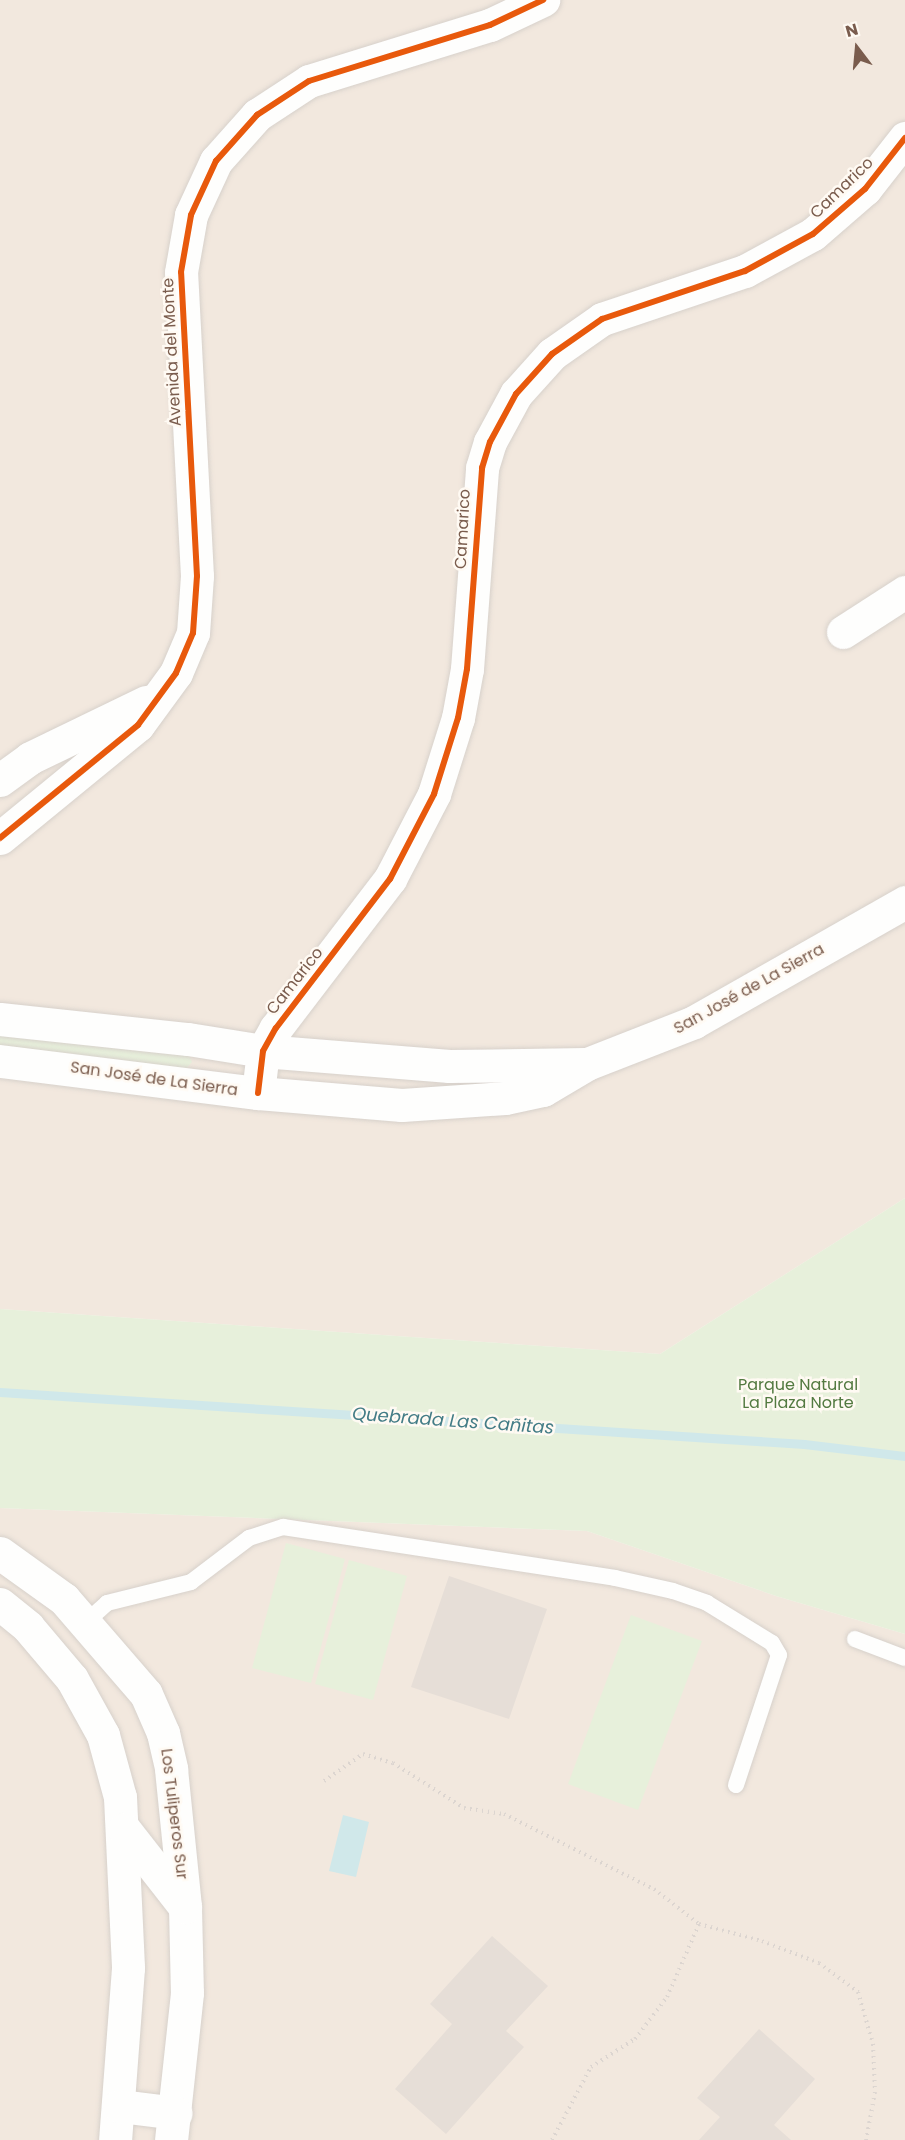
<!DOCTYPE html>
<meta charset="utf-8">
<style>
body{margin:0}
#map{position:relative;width:905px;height:2140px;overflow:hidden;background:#f9f5f0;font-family:Poppins,sans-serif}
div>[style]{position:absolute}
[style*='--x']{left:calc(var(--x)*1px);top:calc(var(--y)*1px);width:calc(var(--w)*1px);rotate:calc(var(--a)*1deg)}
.residential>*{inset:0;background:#f2e8de}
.green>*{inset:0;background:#e7f0db}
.water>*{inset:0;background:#d0e8ea}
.stream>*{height:9px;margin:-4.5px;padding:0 4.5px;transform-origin:4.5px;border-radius:4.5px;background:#d0e8ea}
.building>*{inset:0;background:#e6ded7}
.path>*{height:4px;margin-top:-2px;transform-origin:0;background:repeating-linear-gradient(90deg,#dcd5d0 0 1.5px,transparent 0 6px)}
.roads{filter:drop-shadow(0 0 2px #d7d1cb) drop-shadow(0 0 2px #d7d1cb)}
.service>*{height:16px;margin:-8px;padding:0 8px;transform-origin:8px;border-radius:8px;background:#fefefd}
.minor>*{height:33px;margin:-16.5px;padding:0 16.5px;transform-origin:16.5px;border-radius:16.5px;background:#fefefd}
.cycleway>*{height:6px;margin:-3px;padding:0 3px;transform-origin:3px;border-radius:3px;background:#e8590c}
span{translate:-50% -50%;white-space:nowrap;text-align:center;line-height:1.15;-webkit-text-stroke:5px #fffaf3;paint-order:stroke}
.street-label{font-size:16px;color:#7a5c4d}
.park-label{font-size:16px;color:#537a41}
.water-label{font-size:18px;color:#437c86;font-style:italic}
.north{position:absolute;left:827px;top:18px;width:60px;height:60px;-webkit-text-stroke:4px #fffaf3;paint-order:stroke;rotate:344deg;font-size:16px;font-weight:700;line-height:24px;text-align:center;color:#7a5c4d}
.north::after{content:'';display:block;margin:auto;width:21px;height:27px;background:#7a5c4d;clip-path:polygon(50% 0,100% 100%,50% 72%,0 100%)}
</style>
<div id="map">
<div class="residential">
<div style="clip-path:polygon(0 0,905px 0,905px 1198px,660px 1354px,0 1309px)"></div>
<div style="clip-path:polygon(0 1508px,587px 1531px,776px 1596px,905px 1634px,905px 2140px,0 2140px)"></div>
</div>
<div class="green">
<div style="clip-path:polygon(0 1033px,188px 1053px,192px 1062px,186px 1069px,0 1046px)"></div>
<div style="clip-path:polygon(905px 1198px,905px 1634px,776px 1596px,587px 1531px,0 1508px,0 1309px,660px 1354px)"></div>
<div style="clip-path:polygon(286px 1543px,345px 1559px,311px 1683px,252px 1668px)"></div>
<div style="clip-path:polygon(349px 1560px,407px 1576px,373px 1700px,315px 1684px)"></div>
<div style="clip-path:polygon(631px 1615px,702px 1641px,638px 1810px,568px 1784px)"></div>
</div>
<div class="water">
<div style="clip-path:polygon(343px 1815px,369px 1822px,356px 1877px,329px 1871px)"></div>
</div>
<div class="stream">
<div style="--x:0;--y:1392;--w:806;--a:3.7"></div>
<div style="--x:804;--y:1444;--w:102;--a:6.8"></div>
</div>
<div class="building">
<div style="clip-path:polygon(449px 1576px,547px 1609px,509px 1719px,411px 1687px)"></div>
<div style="clip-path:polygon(492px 1936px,548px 1986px,506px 2031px,524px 2047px,446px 2134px,395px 2089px,452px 2024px,430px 2004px)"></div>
<div style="clip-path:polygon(759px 2029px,815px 2079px,774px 2125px,791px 2140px,699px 2140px,720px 2117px,697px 2098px)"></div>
</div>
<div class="path">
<div style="--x:324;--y:1781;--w:47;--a:-34.7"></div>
<div style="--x:363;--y:1754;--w:31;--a:17"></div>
<div style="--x:393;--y:1763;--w:84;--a:32.4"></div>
<div style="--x:464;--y:1808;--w:40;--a:8.5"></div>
<div style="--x:504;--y:1814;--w:168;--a:26.6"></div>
<div style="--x:654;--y:1889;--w:57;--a:37.9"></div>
<div style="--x:699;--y:1924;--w:65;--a:15.1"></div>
<div style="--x:762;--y:1941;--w:61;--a:21.1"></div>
<div style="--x:819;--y:1963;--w:49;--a:36.6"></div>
<div style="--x:858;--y:1992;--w:54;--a:73.9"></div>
<div style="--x:873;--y:2044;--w:48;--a:87.6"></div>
<div style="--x:875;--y:2092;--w:49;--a:100.6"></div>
<div style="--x:552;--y:2140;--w:83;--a:-61.9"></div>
<div style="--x:591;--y:2067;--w:52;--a:-32.5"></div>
<div style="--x:635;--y:2039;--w:53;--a:-52.7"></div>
<div style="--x:667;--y:1997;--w:80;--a:-66.3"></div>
</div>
<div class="roads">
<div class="service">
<div style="--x:85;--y:1623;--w:30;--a:-42"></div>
<div style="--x:107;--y:1603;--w:87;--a:-14"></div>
<div style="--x:191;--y:1582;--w:73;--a:-37.2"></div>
<div style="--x:249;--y:1538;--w:36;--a:-18"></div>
<div style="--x:283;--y:1527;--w:336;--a:8.7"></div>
<div style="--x:615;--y:1578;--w:59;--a:12.6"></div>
<div style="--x:673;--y:1591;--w:36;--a:19"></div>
<div style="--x:707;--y:1603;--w:76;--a:31.6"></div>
<div style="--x:772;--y:1643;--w:14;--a:60"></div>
<div style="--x:779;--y:1655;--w:137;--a:108.3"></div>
<div style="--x:855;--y:1639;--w:53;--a:20.8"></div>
</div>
<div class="minor">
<div style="--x:843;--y:632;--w:74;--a:-32.8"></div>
<div style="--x:0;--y:780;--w:37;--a:-36"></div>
<div style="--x:30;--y:758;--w:129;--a:-25.8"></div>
<div style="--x:0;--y:838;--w:178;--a:-39.3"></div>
<div style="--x:138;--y:725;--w:64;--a:-53.8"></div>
<div style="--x:176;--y:673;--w:43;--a:-67"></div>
<div style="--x:193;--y:633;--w:57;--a:-86"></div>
<div style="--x:197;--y:576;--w:304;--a:-93"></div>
<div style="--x:181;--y:272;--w:58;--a:-80"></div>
<div style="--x:191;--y:215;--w:60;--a:-65.2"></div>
<div style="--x:216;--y:161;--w:62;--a:-48.3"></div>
<div style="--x:257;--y:115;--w:62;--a:-33.2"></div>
<div style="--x:309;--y:81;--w:189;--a:-17.2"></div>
<div style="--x:490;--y:25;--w:59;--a:-25.3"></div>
<div style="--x:0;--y:1019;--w:189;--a:6.1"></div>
<div style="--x:188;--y:1039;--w:76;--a:9.1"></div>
<div style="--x:263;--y:1051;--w:187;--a:4.6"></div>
<div style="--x:449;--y:1066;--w:136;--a:-0.8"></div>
<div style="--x:0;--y:1061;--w:260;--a:7.1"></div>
<div style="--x:258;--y:1093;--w:144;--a:4.8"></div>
<div style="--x:402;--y:1105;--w:103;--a:-3.9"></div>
<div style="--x:505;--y:1098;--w:39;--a:-12"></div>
<div style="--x:543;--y:1090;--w:51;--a:-30.6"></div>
<div style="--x:587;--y:1064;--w:115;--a:-21.4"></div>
<div style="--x:694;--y:1022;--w:243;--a:-29.6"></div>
<div style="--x:258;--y:1093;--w:42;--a:-83.2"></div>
<div style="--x:263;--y:1051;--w:26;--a:-61"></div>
<div style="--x:276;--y:1028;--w:188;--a:-52.6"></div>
<div style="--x:390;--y:879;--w:96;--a:-62.6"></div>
<div style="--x:434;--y:794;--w:80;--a:-72.5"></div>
<div style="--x:458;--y:718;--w:50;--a:-79.6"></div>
<div style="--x:467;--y:669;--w:202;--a:-85.7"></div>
<div style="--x:482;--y:468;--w:27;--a:-73"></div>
<div style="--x:490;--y:442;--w:55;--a:-61.6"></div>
<div style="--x:516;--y:394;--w:54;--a:-48"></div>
<div style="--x:552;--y:354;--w:61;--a:-35"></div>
<div style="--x:602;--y:319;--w:151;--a:-18.6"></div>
<div style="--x:745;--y:271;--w:77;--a:-28.6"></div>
<div style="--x:813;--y:234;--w:69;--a:-40.9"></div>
<div style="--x:865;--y:189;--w:65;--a:-51.9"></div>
<div style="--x:0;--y:1553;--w:79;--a:35.7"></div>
<div style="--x:64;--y:1599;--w:125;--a:49.2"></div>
<div style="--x:146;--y:1694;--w:43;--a:66.4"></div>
<div style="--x:163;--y:1733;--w:37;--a:77"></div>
<div style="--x:171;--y:1769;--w:139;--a:84.2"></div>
<div style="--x:185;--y:1907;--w:86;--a:88.7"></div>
<div style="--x:187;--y:1993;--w:148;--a:96.2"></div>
<div style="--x:0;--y:1604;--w:36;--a:39"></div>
<div style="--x:28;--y:1627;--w:68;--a:49.8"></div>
<div style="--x:72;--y:1679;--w:64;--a:61"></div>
<div style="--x:103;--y:1735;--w:64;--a:74.7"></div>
<div style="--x:120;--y:1797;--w:171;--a:87.3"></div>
<div style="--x:128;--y:1968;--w:172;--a:94.3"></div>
<div style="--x:124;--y:1829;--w:99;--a:52"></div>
<div style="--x:119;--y:2106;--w:57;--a:7"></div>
</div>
</div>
<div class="cycleway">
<div style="--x:0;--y:838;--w:178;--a:-39.3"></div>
<div style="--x:138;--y:725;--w:64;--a:-53.8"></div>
<div style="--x:176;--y:673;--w:43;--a:-67"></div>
<div style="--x:193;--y:633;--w:57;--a:-86"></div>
<div style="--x:197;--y:576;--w:304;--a:-93"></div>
<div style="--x:181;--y:272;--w:58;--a:-80"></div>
<div style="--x:191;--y:215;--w:60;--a:-65.2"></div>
<div style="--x:216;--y:161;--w:62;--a:-48.3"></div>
<div style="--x:257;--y:115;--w:62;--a:-33.2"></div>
<div style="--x:309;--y:81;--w:189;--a:-17.2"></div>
<div style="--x:490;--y:25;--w:59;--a:-25.3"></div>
<div style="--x:258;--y:1093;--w:42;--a:-83.2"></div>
<div style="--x:263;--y:1051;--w:26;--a:-61"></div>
<div style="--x:276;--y:1028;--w:188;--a:-52.6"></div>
<div style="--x:390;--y:879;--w:96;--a:-62.6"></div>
<div style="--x:434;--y:794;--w:80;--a:-72.5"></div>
<div style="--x:458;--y:718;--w:50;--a:-79.6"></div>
<div style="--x:467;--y:669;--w:202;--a:-85.7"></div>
<div style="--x:482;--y:468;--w:27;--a:-73"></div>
<div style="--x:490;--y:442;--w:55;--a:-61.6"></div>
<div style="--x:516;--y:394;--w:54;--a:-48"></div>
<div style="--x:552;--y:354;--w:61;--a:-35"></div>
<div style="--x:602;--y:319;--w:151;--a:-18.6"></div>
<div style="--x:745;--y:271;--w:77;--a:-28.6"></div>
<div style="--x:813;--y:234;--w:69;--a:-40.9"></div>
<div style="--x:865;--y:189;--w:65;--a:-51.9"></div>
</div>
<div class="street-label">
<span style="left:842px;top:188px;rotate:-44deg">Camarico</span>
<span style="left:172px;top:352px;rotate:-93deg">Avenida del Monte</span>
<span style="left:463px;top:529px;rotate:-87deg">Camarico</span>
<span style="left:295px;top:981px;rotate:-52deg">Camarico</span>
<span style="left:749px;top:989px;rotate:-29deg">San José de La Sierra</span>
<span style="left:154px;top:1079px;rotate:8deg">San José de La Sierra</span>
<span style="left:174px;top:1814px;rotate:83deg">Los Tuliperos Sur</span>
</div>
<div class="park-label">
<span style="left:798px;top:1394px">Parque Natural<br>La Plaza Norte</span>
</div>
<div class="water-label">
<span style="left:453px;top:1421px;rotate:4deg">Quebrada Las Cañitas</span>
</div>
<div class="north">N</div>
</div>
